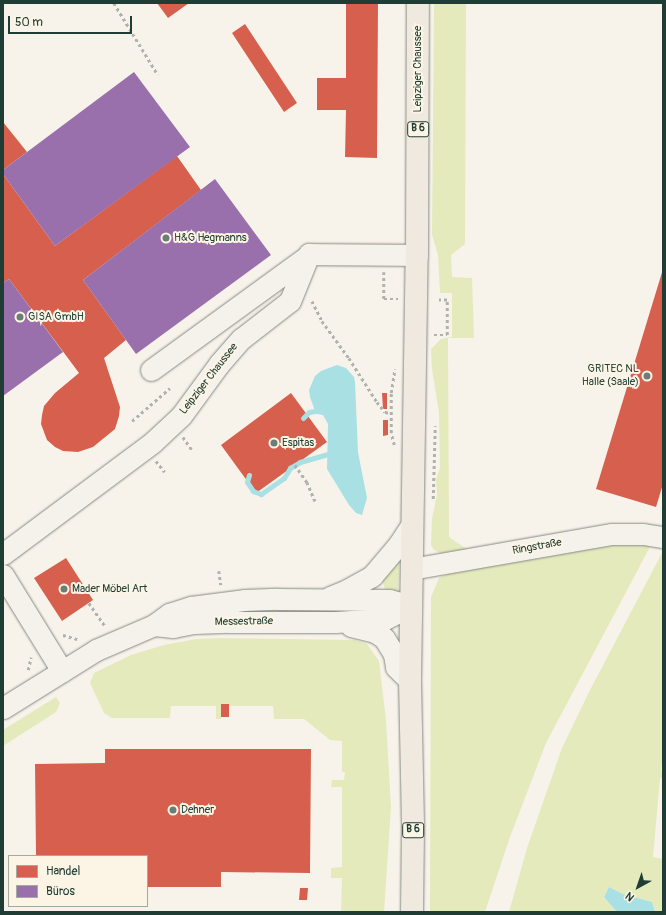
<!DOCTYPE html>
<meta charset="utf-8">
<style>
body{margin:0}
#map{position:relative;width:666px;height:915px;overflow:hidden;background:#f7f3ea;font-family:Pangolin,sans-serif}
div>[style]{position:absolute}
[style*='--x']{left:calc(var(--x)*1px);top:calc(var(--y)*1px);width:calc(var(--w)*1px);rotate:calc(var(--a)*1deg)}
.green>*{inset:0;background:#e4eabc}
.water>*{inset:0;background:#a9e0e4}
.shops>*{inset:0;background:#d6604d}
.offices>*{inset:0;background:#9970ab}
.stream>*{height:5px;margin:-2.5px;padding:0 2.5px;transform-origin:2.5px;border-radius:2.5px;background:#a9e0e4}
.path>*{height:2.5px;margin-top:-1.25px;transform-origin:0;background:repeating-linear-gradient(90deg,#b0b2ad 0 3px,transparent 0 6px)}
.roads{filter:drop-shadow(0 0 1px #868984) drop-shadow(0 0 1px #868984)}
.minor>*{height:21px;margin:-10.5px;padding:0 10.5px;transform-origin:10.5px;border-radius:10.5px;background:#f5f2ec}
.major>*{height:22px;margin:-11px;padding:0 11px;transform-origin:11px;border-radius:11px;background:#efe9df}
.dots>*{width:11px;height:11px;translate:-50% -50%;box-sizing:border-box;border:2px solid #fcf5e5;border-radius:50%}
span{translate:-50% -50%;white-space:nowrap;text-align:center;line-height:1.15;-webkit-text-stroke:4px #fcf5e5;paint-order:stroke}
.shield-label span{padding:1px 3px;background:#fcf5e5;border:1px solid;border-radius:3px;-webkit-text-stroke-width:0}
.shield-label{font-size:10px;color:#1f3d34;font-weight:700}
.street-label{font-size:11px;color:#1f3d34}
.poi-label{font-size:11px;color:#1f3d34}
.left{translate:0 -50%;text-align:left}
.right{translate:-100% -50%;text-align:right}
.frame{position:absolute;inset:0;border:4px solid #1f3d34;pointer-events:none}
.legend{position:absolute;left:8px;top:855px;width:140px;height:52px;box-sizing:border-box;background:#fcf5e5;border:1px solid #a4ab9e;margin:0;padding:5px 7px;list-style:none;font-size:12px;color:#1f3d34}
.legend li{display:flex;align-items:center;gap:8px;height:20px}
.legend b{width:20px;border:1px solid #a4ab9e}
.north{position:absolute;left:618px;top:867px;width:40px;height:40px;-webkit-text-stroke:3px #fcf5e5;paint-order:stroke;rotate:220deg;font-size:11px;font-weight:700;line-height:16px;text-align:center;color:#1f3d34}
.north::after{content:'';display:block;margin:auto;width:14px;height:18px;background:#1f3d34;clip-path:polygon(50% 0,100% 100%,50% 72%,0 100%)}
.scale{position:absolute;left:8px;top:16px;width:124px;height:18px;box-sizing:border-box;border:2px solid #1f3d34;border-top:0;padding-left:5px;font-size:12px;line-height:14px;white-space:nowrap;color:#1f3d34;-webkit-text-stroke:3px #fcf5e5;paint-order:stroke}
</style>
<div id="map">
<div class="green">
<div style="clip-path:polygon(434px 3px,466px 3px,465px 244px,451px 255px,452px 277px,472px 278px,474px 338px,448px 338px,449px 537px,471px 552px,442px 554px,434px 550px,431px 545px,432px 519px,437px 495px,436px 479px,440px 468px,439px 413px,432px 369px,431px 349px,441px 339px,452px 337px,452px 293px,440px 293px,438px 255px,432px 235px)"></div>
<div style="clip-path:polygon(652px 543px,546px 743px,510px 837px,485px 912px,430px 912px,431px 597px,439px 578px,456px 570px,592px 545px)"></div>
<div style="clip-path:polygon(663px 551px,663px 751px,661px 772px,663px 773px,663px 778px,660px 778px,653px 857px,663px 859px,663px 912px,655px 912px,652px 902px,623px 894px,609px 887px,604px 897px,617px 912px,509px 912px,527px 848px,562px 748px,589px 692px)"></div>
<div style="clip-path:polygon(399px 560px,398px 593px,386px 593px,383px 582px,380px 578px)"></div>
<div style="clip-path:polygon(277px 607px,371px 607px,371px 613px,277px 613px)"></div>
<div style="clip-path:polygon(220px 638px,354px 640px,367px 644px,379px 661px,386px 720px,391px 807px,384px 912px,341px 912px,342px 878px,331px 878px,331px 868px,342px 867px,342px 787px,331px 787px,332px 780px,344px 780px,345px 772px,342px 772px,342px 741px,330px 740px,304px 719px,274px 719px,273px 706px,229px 706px,229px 704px,222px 704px,221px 719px,216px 719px,216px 706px,171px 706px,170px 718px,112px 718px,104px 713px,90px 683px,94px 673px,131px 655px,164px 645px,196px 639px)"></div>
<div style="clip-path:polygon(56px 697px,60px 703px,56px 712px,3px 746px,3px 730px)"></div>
</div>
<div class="water">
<div style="clip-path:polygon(337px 365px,346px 368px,354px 377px,355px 382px,358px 452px,367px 498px,362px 515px,356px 513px,349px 505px,327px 469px,328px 424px,323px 415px,317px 414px,315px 411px,310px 397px,309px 390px,315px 376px,321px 371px)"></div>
<div style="clip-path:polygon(609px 887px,623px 894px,652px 902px,655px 912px,617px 912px,604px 897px)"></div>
</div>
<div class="shops">
<div style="clip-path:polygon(157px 3px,189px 3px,168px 18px)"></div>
<div style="clip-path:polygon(346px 3px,378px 3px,377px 158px,345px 157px,346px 110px,317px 110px,317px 78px,346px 78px)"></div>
<div style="clip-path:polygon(245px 24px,297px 103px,284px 112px,232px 33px)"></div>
<div style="clip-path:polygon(3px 122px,27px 152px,3px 170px)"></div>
<div style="clip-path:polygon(177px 156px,201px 190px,83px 280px,126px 340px,104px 358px,120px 407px,119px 416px,115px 429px,93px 447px,78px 452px,63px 451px,55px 447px,47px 440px,41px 424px,42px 415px,44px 406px,55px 393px,79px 373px,9px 279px,3px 283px,3px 174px,55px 246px)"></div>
<div style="clip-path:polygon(663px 269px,663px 484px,656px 507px,596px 489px)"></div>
<div style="clip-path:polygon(291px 393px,327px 442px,256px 493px,221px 445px)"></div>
<div style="clip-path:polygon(382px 393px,387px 393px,387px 409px,383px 409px)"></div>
<div style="clip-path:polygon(383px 420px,388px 420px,388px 435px,383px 436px)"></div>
<div style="clip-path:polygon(66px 558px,93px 600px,62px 621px,34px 578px)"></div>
<div style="clip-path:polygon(221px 704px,229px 704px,229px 717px,221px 717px)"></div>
<div style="clip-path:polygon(105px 749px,311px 749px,310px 873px,221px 872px,221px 887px,147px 887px,147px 856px,36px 855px,35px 764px,105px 763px)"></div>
<div style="clip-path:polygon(300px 888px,308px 888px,307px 900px,299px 900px)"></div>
</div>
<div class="offices">
<div style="clip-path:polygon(134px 72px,190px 147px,55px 246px,3px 174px,3px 170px)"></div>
<div style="clip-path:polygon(215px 179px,271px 255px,136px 354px,83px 280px)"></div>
<div style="clip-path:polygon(9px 279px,63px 352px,3px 396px,3px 283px)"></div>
</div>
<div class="stream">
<div style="--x:303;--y:418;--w:8;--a:-45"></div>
<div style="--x:309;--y:412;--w:6;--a:-9"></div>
<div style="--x:249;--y:475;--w:7;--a:106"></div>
<div style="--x:247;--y:482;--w:11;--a:56"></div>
<div style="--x:253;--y:491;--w:9;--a:21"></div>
<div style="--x:261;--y:494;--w:28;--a:-35"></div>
<div style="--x:284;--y:478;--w:12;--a:-59"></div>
<div style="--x:290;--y:468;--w:12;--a:-31"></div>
<div style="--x:300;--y:462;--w:29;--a:-16"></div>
</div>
<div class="path">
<div style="--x:114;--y:3;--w:84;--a:58.6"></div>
<div style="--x:384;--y:272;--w:27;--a:90"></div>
<div style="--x:384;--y:299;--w:14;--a:0"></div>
<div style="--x:312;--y:301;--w:22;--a:63"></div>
<div style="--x:322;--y:321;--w:46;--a:53.9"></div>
<div style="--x:349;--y:358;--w:52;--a:57.5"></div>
<div style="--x:377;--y:402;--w:13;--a:51"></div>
<div style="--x:385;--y:412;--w:6;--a:9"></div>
<div style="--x:434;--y:335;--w:13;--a:0"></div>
<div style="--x:447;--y:335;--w:35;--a:-90"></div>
<div style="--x:447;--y:300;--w:8;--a:180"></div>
<div style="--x:132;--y:421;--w:50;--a:-41"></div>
<div style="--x:183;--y:437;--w:16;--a:55"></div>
<div style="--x:394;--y:445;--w:12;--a:-104"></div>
<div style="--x:391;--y:433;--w:40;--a:-90"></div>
<div style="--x:391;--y:393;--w:24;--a:-81"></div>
<div style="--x:156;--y:461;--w:14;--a:51"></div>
<div style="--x:295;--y:465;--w:21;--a:55"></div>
<div style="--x:307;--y:482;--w:21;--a:67"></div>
<div style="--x:433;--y:499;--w:73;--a:-88.4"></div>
<div style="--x:219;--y:571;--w:14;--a:82"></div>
<div style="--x:89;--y:603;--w:28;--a:55"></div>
<div style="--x:63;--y:635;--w:15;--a:16"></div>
<div style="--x:28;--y:670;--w:13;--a:-77"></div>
</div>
<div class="roads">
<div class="minor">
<div style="--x:151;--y:370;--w:195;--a:-36"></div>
<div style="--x:3;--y:554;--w:187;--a:-36.7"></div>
<div style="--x:153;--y:442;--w:38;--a:-43"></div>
<div style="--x:181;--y:416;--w:64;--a:-53.8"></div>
<div style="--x:219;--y:364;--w:33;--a:-49"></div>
<div style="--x:241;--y:339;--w:62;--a:-37.8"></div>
<div style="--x:290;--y:301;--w:51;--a:-68"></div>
<div style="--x:309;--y:254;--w:108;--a:0.5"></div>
<div style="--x:411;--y:569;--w:204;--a:-9.9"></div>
<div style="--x:612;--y:534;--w:31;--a:0"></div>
<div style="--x:643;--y:534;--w:20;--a:9"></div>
<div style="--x:3;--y:575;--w:113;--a:58.4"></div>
<div style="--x:330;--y:597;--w:18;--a:-22"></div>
<div style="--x:347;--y:590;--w:29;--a:-29"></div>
<div style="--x:372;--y:576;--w:42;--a:-49.8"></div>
<div style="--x:399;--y:544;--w:24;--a:-57"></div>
<div style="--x:154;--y:625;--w:19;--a:6"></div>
<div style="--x:173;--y:627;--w:21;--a:-11"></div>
<div style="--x:194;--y:623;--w:35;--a:-2"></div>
<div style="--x:229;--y:622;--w:106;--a:0"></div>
<div style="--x:335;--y:622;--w:50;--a:-3.4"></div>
<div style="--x:385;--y:619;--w:29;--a:-27"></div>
<div style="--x:351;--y:626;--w:25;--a:14"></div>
<div style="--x:375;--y:632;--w:11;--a:34"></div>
<div style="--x:384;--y:638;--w:19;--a:58"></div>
<div style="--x:394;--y:654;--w:13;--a:81"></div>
<div style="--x:396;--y:667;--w:20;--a:45"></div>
<div style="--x:3;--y:708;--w:110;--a:-31.9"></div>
<div style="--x:96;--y:650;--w:63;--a:-23.3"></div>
<div style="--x:154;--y:625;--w:19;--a:-36"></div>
<div style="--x:169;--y:614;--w:23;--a:-18"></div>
<div style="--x:191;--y:607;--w:53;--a:-7.5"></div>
<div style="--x:244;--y:600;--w:33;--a:-2"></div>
<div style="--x:277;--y:599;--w:112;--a:0.5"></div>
<div style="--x:389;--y:600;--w:23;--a:15"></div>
</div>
<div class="major">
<div style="--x:412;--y:912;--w:88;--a:-89.3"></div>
<div style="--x:413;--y:824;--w:143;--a:-91.2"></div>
<div style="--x:410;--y:681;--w:426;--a:-89.1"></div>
<div style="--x:417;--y:255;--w:252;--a:-89.8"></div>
</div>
</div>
<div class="dots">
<div style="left:166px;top:238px;background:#6b7d74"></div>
<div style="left:20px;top:317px;background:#6b7d74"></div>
<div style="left:647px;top:376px;background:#6b7d74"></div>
<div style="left:274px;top:443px;background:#6b7d74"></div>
<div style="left:64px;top:589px;background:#6b7d74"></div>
<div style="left:173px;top:810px;background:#6b7d74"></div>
</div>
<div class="shield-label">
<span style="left:418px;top:129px">B 6</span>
<span style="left:413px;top:830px">B 6</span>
</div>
<div class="street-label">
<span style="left:418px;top:69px;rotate:-90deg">Leipziger Chaussee</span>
<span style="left:209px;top:379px;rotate:-52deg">Leipziger Chaussee</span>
<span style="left:537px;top:547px;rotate:-10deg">Ringstraße</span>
<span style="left:244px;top:622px;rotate:-1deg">Messestraße</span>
</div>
<div class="poi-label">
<span class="left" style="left:174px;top:238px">H&amp;G Hegmanns</span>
<span class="left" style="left:28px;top:317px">GISA GmbH</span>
<span class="right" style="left:639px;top:376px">GRITEC NL<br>Halle (Saale)</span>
<span class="left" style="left:282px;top:443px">Espitas</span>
<span class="left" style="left:72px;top:589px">Mader Möbel Art</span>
<span class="left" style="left:181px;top:810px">Dehner</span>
</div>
<div class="frame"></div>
<ul class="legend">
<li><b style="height:11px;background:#d6604d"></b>Handel</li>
<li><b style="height:11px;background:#9970ab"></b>Büros</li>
</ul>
<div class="north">N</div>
<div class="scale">50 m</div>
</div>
